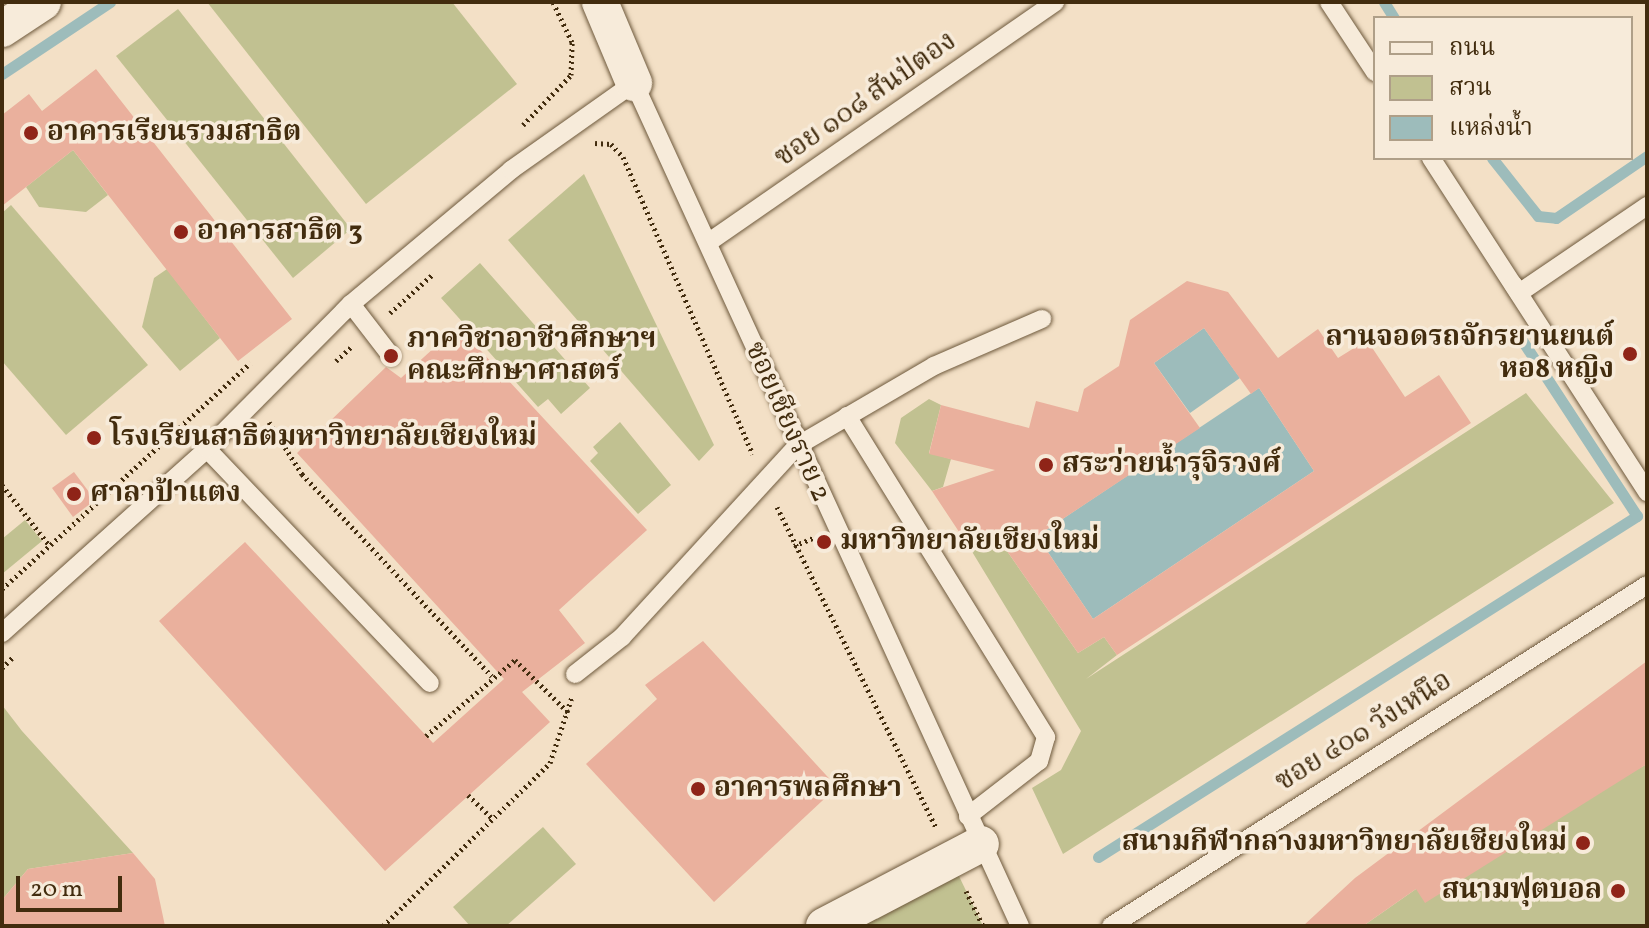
<!DOCTYPE html>
<meta charset="utf-8">
<style>
body{margin:0}
#map{position:relative;width:1649px;height:928px;overflow:hidden;background:#f3e0c6;font-family:Vollkorn,"Noto Serif Thai",serif}
div>[style]{position:absolute}
[style*='--x']{left:calc(var(--x)*1px);top:calc(var(--y)*1px);width:calc(var(--w)*1px);rotate:calc(var(--a)*1deg)}
.green>*{inset:0;background:#c1c191}
.water>*{inset:0;background:#9dbcbb}
.stream>*{height:11px;margin:-5.5px;padding:0 5.5px;transform-origin:5.5px;border-radius:5.5px;background:#9dbcbb}
.building>*{inset:0;background:#eab09d}
.path>*{height:5px;margin-top:-2.5px;transform-origin:0;background:repeating-linear-gradient(90deg,#422c0e 0 2px,transparent 0 6px)}
.roads{filter:drop-shadow(0 0 2px #6e593c) drop-shadow(0 0 2px #6e593c)}
.lane>*{height:18px;margin:-9px;padding:0 9px;transform-origin:9px;border-radius:9px;background:#f7ebda}
.street>*{height:36px;margin:-18px;padding:0 18px;transform-origin:18px;border-radius:18px;background:#f7ebda}
.dots>*{width:22px;height:22px;translate:-50% -50%;box-sizing:border-box;border:4px solid #f7ebda;border-radius:50%}
span{translate:-50% -50%;white-space:nowrap;text-align:center;line-height:1.15;-webkit-text-stroke:7px #f7ebda;paint-order:stroke}
.street-label{font-size:28px;color:#422c0e}
.poi-label{font-size:28px;color:#422c0e;font-weight:700}
.left{translate:0 -50%;text-align:left}
.right{translate:-100% -50%;text-align:right}
.frame{position:absolute;inset:0;border:4px solid #422c0e;pointer-events:none}
.legend{position:absolute;left:1373px;top:16px;width:260px;height:144px;box-sizing:border-box;background:#f7ebda;border:2px solid #af9f88;margin:0;padding:10px 14px;list-style:none;font-size:24px;color:#422c0e}
.legend li{display:flex;align-items:center;gap:16px;height:40px}
.legend b{width:40px;border:2px solid #af9f88}
.scale{position:absolute;left:16px;top:876px;width:106px;height:36px;box-sizing:border-box;border:4px solid #422c0e;border-top:0;padding-left:10px;font-size:24px;line-height:28px;white-space:nowrap;color:#422c0e;-webkit-text-stroke:6px #f7ebda;paint-order:stroke}
</style>
<div id="map">
<div class="green">
<div style="clip-path:polygon(207px 2px,452px 2px,517px 84px,366px 204px)"></div>
<div style="clip-path:polygon(178px 9px,351px 229px,293px 278px,116px 56px)"></div>
<div style="clip-path:polygon(73px 150px,108px 195px,86px 212px,39px 207px,26px 187px)"></div>
<div style="clip-path:polygon(584px 174px,714px 445px,699px 461px,508px 240px)"></div>
<div style="clip-path:polygon(11px 205px,148px 365px,66px 435px,2px 361px,2px 213px)"></div>
<div style="clip-path:polygon(480px 263px,590px 388px,561px 414px,548px 399px,538px 407px,441px 298px)"></div>
<div style="clip-path:polygon(167px 269px,220px 338px,180px 371px,142px 327px,154px 278px)"></div>
<div style="clip-path:polygon(1526px 393px,1614px 503px,1063px 854px,1032px 788px,1061px 770px,1081px 731px,971px 550px,978px 544px,1007px 551px,1078px 653px,1104px 637px,1117px 655px,1086px 679px)"></div>
<div style="clip-path:polygon(929px 399px,941px 405px,929px 453px,951px 459px,943px 487px,932px 491px,895px 443px,901px 418px)"></div>
<div style="clip-path:polygon(620px 422px,671px 485px,638px 514px,590px 461px,598px 453px,593px 447px)"></div>
<div style="clip-path:polygon(25px 520px,42px 541px,2px 574px,2px 539px)"></div>
<div style="clip-path:polygon(2px 705px,22px 731px,133px 853px,28px 869px,2px 900px)"></div>
<div style="clip-path:polygon(1647px 764px,1647px 926px,1363px 926px,1416px 889px)"></div>
<div style="clip-path:polygon(543px 827px,576px 864px,506px 926px,470px 926px,453px 907px)"></div>
<div style="clip-path:polygon(957px 872px,983px 926px,862px 926px)"></div>
</div>
<div class="water">
<div style="clip-path:polygon(1204px 328px,1240px 378px,1190px 413px,1154px 363px)"></div>
<div style="clip-path:polygon(1259px 388px,1314px 471px,1093px 619px,1037px 536px)"></div>
</div>
<div class="stream">
<div style="--x:1384;--y:2;--w:19;--a:58"></div>
<div style="--x:2;--y:74;--w:130;--a:-33.7"></div>
<div style="--x:1492;--y:158;--w:74;--a:51.6"></div>
<div style="--x:1538;--y:216;--w:18;--a:6"></div>
<div style="--x:1556;--y:218;--w:110;--a:-34.3"></div>
<div style="--x:1098;--y:857;--w:638;--a:-32.32"></div>
<div style="--x:1637;--y:516;--w:215;--a:-123.2"></div>
</div>
<div class="building">
<div style="clip-path:polygon(96px 69px,292px 319px,238px 361px,73px 150px,2px 206px,2px 115px,29px 94px,42px 111px)"></div>
<div style="clip-path:polygon(evenodd,1187px 281px,1228px 292px,1278px 358px,1318px 329px,1338px 358px,1367px 340px,1405px 397px,1439px 375px,1471px 423px,1117px 655px,1104px 637px,1078px 653px,1007px 551px,978px 544px,971px 550px,932px 491px,995px 470px,929px 454px,941px 405px,1029px 428px,1036px 401px,1078px 412px,1084px 389px,1119px 366px,1130px 320px,1187px 281px,1204px 328px,1251px 394px,1259px 388px,1314px 471px,1093px 619px,1037px 536px,1200px 428px,1154px 363px,1204px 328px)"></div>
<div style="clip-path:polygon(458px 326px,647px 530px,559px 610px,585px 643px,522px 692px,550px 722px,385px 871px,159px 621px,245px 542px,433px 743px,504px 679px,297px 453px,386px 367px,401px 378px)"></div>
<div style="clip-path:polygon(74px 472px,95px 500px,73px 517px,52px 488px)"></div>
<div style="clip-path:polygon(703px 641px,837px 787px,714px 902px,586px 764px,657px 699px,645px 685px)"></div>
<div style="clip-path:polygon(1647px 661px,1647px 764px,1425px 903px,1416px 889px,1363px 926px,1303px 926px,1355px 878px)"></div>
<div style="clip-path:polygon(133px 853px,155px 879px,165px 926px,2px 926px,2px 900px,28px 869px)"></div>
</div>
<div class="path">
<div style="--x:523;--y:125;--w:69;--a:-46.2"></div>
<div style="--x:571;--y:75;--w:33;--a:-88"></div>
<div style="--x:572;--y:42;--w:44;--a:-115.4"></div>
<div style="--x:595;--y:143;--w:16;--a:4"></div>
<div style="--x:611;--y:144;--w:18;--a:47"></div>
<div style="--x:623;--y:157;--w:324;--a:66.4"></div>
<div style="--x:390;--y:313;--w:58;--a:-42.2"></div>
<div style="--x:336;--y:361;--w:22;--a:-43"></div>
<div style="--x:269;--y:422;--w:62;--a:57.6"></div>
<div style="--x:302;--y:474;--w:277;--a:46.8"></div>
<div style="--x:2;--y:485;--w:76;--a:51.9"></div>
<div style="--x:777;--y:507;--w:357;--a:63.6"></div>
<div style="--x:794;--y:546;--w:23;--a:-23"></div>
<div style="--x:2;--y:589;--w:336;--a:-42.3"></div>
<div style="--x:2;--y:668;--w:16;--a:-45"></div>
<div style="--x:426;--y:736;--w:117;--a:-40.5"></div>
<div style="--x:515;--y:660;--w:76;--a:44.5"></div>
<div style="--x:468;--y:795;--w:35;--a:44"></div>
<div style="--x:966;--y:891;--w:39;--a:64"></div>
<div style="--x:383;--y:926;--w:233;--a:-44.3"></div>
<div style="--x:550;--y:763;--w:70;--a:-71.6"></div>
</div>
<div class="roads">
<div class="lane">
<div style="--x:1329;--y:2;--w:84;--a:56.7"></div>
<div style="--x:1431;--y:158;--w:398;--a:57.1"></div>
<div style="--x:709;--y:242;--w:421;--a:-34.7"></div>
<div style="--x:1513;--y:284;--w:11;--a:56"></div>
<div style="--x:1519;--y:293;--w:155;--a:-34.2"></div>
<div style="--x:343;--y:312;--w:11;--a:-45"></div>
<div style="--x:351;--y:304;--w:66;--a:52.4"></div>
<div style="--x:847;--y:416;--w:378;--a:58.2"></div>
<div style="--x:1046;--y:737;--w:25;--a:106"></div>
<div style="--x:1039;--y:761;--w:90;--a:142.2"></div>
<div style="--x:207;--y:449;--w:323;--a:46.4"></div>
<div style="--x:2;--y:633;--w:275;--a:-41.9"></div>
<div style="--x:207;--y:449;--w:204;--a:-45.2"></div>
<div style="--x:351;--y:304;--w:209;--a:-39.9"></div>
<div style="--x:511;--y:170;--w:151;--a:-35.3"></div>
<div style="--x:634;--y:83;--w:927;--a:65.4"></div>
<div style="--x:575;--y:674;--w:60;--a:-38.2"></div>
<div style="--x:622;--y:637;--w:259;--a:-47.5"></div>
<div style="--x:797;--y:446;--w:159;--a:-30.3"></div>
<div style="--x:934;--y:366;--w:118;--a:-23.5"></div>
<div style="--x:1111;--y:926;--w:635;--a:-32.46"></div>
</div>
<div class="street">
<div style="--x:600;--y:2;--w:88;--a:67.2"></div>
<div style="--x:2;--y:29;--w:49;--a:-33.4"></div>
<div style="--x:824;--y:926;--w:177;--a:-27.6"></div>
</div>
</div>
<div class="dots">
<div style="left:31px;top:133px;background:#8f2418"></div>
<div style="left:181px;top:232px;background:#8f2418"></div>
<div style="left:1630px;top:354px;background:#8f2418"></div>
<div style="left:391px;top:356px;background:#8f2418"></div>
<div style="left:94px;top:438px;background:#8f2418"></div>
<div style="left:1046px;top:465px;background:#8f2418"></div>
<div style="left:74px;top:494px;background:#8f2418"></div>
<div style="left:824px;top:542px;background:#8f2418"></div>
<div style="left:698px;top:789px;background:#8f2418"></div>
<div style="left:1583px;top:843px;background:#8f2418"></div>
<div style="left:1618px;top:891px;background:#8f2418"></div>
</div>
<div class="street-label">
<span style="left:866px;top:100px;rotate:-35deg">ซอย ๑๐๘ สันป่ตอง</span>
<span style="left:787px;top:422px;rotate:66deg">ซอยเชียงราย 2</span>
<span style="left:1364px;top:732px;rotate:-32deg">ซอย ๔๐๑ วังเหนึอ</span>
</div>
<div class="poi-label">
<span class="left" style="left:47px;top:133px">อาคารเรียนรวมสาธิต</span>
<span class="left" style="left:197px;top:232px">อาคารสาธิต 3</span>
<span class="right" style="left:1614px;top:354px">ลานจอดรถจักรยานยนต์<br>หอ8 หญิง</span>
<span class="left" style="left:407px;top:356px">ภาควิชาอาชีวศึกษาฯ<br>คณะศึกษาศาสตร์</span>
<span class="left" style="left:110px;top:438px">โรงเรียนสาธิตมหาวิทยาลัยเชียงใหม่</span>
<span class="left" style="left:1062px;top:465px">สระว่ายน้ำรุจิรวงศ์</span>
<span class="left" style="left:90px;top:494px">ศาลาป้าแตง</span>
<span class="left" style="left:840px;top:542px">มหาวิทยาลัยเชียงใหม่</span>
<span class="left" style="left:714px;top:789px">อาคารพลศึกษา</span>
<span class="right" style="left:1567px;top:843px">สนามกีฬากลางมหาวิทยาลัยเชียงใหม่</span>
<span class="right" style="left:1602px;top:891px">สนามฟุตบอล</span>
</div>
<div class="frame"></div>
<ul class="legend">
<li><b style="height:10px;background:#f7ebda"></b>ถนน</li>
<li><b style="height:22px;background:#c1c191"></b>สวน</li>
<li><b style="height:22px;background:#9dbcbb"></b>แหล่งน้ำ</li>
</ul>
<div class="scale">20 m</div>
</div>
